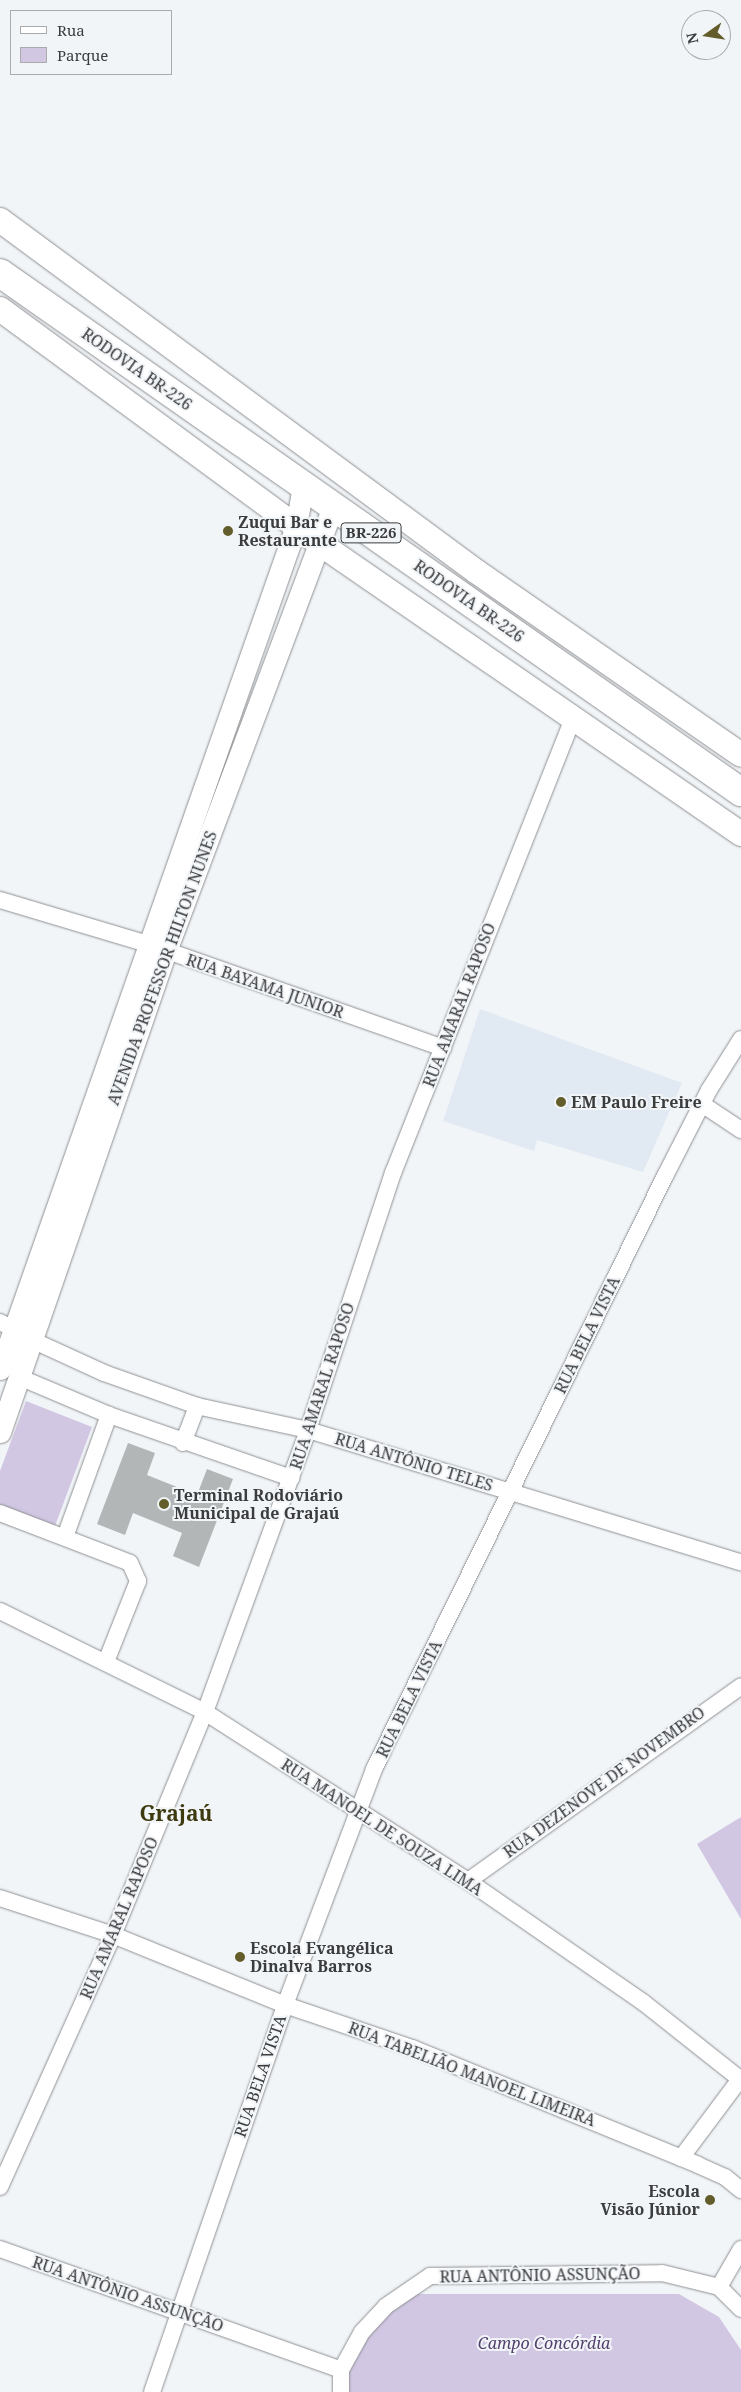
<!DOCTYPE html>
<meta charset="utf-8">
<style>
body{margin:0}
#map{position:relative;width:741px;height:2392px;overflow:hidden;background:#f2f5f8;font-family:"Noto Serif",serif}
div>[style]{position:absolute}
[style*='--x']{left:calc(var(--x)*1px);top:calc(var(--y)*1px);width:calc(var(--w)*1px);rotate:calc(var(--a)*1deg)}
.built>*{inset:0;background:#e1eaf2}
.green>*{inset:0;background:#d1c7e3}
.building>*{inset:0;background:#b2b6b7}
.roads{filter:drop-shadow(0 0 1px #8e9093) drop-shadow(0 0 1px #8e9093)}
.minor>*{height:16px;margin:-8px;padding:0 8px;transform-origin:8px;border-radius:8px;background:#fff}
.tertiary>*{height:21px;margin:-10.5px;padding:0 10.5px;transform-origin:10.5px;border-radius:10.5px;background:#fff}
.secondary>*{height:24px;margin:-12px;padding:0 12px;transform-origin:12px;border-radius:12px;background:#fff}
.trunk>*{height:28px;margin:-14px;padding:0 14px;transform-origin:14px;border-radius:14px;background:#fff}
.dots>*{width:14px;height:14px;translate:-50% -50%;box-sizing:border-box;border:2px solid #f2f5f8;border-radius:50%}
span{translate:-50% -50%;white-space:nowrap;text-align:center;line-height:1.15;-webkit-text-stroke:4px #f2f5f8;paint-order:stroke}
.shield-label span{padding:1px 4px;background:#f2f5f8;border:1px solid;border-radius:4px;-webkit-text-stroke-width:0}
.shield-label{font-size:15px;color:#3b3c3d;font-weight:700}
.street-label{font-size:16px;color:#3b3c3d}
.poi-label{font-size:16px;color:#3b3c3d;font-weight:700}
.left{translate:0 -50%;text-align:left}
.right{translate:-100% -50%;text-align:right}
.park-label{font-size:16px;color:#53406e;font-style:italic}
.district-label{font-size:21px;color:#3e3a10;font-weight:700}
.legend{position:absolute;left:10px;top:10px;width:162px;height:65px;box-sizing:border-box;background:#f2f5f8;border:1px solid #a9abad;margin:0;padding:6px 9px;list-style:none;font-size:15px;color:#3b3c3d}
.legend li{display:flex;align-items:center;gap:10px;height:25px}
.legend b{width:25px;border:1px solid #a9abad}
.north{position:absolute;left:681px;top:10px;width:50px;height:50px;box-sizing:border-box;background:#f2f5f8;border:1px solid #a9abad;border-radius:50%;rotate:257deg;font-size:14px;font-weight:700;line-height:20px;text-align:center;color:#3b3c3d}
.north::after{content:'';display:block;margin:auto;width:18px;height:22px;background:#625d2a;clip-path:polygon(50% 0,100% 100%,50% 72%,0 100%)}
</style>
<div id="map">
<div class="built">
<div style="clip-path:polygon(480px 1009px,682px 1083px,643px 1172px,537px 1140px,534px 1151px,443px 1121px)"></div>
</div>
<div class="green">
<div style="clip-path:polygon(26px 1401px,92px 1427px,55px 1526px,0 1505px,0 1471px)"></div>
<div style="clip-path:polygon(741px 1817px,741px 1919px,697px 1844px)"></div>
<div style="clip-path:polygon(413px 2294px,679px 2294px,719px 2317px,741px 2350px,741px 2392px,347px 2392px,348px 2368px,369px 2329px)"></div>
</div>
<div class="building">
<div style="clip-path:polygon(128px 1443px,155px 1453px,147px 1475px,197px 1495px,207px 1469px,233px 1479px,199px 1567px,173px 1556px,182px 1533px,133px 1513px,125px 1535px,97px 1524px)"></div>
</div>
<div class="roads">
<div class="minor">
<div style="--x:0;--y:900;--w:154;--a:16.6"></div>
<div style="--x:148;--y:944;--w:313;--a:19.4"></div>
<div style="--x:702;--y:1104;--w:47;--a:33.7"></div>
<div style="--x:0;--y:1322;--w:15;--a:28"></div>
<div style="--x:32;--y:1340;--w:79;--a:24.6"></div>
<div style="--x:104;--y:1373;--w:99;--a:19.5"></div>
<div style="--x:197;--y:1406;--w:114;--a:12.2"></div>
<div style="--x:308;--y:1430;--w:453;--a:17"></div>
<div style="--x:19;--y:1377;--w:98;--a:22.9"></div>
<div style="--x:109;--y:1415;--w:193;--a:19.1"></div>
<div style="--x:183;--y:1443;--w:40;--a:-69"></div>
<div style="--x:0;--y:1513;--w:139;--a:21"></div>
<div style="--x:130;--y:1563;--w:20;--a:66"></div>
<div style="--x:138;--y:1581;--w:87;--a:111.6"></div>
<div style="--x:65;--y:1537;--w:130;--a:-70.2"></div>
<div style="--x:0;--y:1611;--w:229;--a:26.2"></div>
<div style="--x:205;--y:1712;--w:313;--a:32.7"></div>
<div style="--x:468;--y:1881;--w:214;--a:34.7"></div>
<div style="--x:644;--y:2003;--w:124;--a:38.4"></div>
<div style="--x:468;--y:1881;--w:335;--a:-35.5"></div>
<div style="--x:0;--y:1898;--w:119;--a:18.1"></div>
<div style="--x:113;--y:1935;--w:186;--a:22.1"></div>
<div style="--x:285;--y:2005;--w:134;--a:18.7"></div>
<div style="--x:412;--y:2048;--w:309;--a:22.2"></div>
<div style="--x:698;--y:2165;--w:30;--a:24"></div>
<div style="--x:725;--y:2177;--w:21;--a:39"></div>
<div style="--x:681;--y:2158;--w:99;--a:-53.2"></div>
<div style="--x:0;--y:2187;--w:276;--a:-65.8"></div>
<div style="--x:113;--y:1935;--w:241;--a:-67.6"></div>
<div style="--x:205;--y:1712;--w:300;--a:-69.9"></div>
<div style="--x:308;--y:1430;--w:271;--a:-71.7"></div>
<div style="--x:393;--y:1173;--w:489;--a:-68.4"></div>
<div style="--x:0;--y:2249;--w:362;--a:19.5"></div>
<div style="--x:719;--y:2287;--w:44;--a:-59.9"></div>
<div style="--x:152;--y:2392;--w:409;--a:-71"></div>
<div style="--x:285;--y:2005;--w:252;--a:-69.3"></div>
<div style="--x:374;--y:1769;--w:661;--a:-63.86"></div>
<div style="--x:665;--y:1176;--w:97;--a:-62.9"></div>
<div style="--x:709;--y:1090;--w:60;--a:-57.9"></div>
<div style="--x:341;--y:2392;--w:22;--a:-90"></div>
<div style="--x:341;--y:2370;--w:43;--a:-61.1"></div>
<div style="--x:362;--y:2332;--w:35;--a:-47"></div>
<div style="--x:386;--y:2306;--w:53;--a:-34.3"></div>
<div style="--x:430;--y:2276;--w:232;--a:-0.7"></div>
<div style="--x:662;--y:2273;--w:59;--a:13.8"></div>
<div style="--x:719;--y:2287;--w:31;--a:45"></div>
</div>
<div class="tertiary">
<div style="--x:0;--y:1369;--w:893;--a:-70.65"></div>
<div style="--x:296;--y:526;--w:41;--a:-80.1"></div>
<div style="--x:0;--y:1432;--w:509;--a:-70.96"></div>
<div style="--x:166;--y:951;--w:474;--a:-69.4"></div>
</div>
<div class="secondary">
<div style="--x:0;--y:220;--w:593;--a:36.43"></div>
<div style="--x:477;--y:572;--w:321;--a:34.7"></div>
<div style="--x:0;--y:309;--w:396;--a:36.3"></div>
<div style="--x:319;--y:543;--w:513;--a:34.59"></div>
</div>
<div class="trunk">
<div style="--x:0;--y:273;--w:905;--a:35.01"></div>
</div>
</div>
<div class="dots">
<div style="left:228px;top:531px;background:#625d2a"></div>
<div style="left:561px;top:1102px;background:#625d2a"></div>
<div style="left:164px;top:1504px;background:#625d2a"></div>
<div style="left:240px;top:1957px;background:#625d2a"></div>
<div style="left:710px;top:2200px;background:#625d2a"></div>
</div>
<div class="shield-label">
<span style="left:371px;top:533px">BR-226</span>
</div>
<div class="street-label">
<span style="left:137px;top:369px;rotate:35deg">RODOVIA BR-226</span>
<span style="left:469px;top:601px;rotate:35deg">RODOVIA BR-226</span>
<span style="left:162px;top:968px;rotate:-70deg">AVENIDA PROFESSOR HILTON NUNES</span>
<span style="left:265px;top:986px;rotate:19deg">RUA BAYAMA JUNIOR</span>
<span style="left:459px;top:1005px;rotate:-69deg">RUA AMARAL RAPOSO</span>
<span style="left:587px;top:1335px;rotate:-64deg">RUA BELA VISTA</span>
<span style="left:322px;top:1386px;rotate:-72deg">RUA AMARAL RAPOSO</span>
<span style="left:414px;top:1462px;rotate:17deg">RUA ANTÔNIO TELES</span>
<span style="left:409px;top:1699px;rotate:-64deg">RUA BELA VISTA</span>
<span style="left:604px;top:1782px;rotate:-36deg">RUA DEZENOVE DE NOVEMBRO</span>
<span style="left:382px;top:1827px;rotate:33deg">RUA MANOEL DE SOUZA LIMA</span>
<span style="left:119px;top:1918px;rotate:-67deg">RUA AMARAL RAPOSO</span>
<span style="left:472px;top:2074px;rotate:21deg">RUA TABELIÃO MANOEL LIMEIRA</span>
<span style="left:260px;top:2076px;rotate:-71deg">RUA BELA VISTA</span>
<span style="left:540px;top:2275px;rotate:-1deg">RUA ANTÔNIO ASSUNÇÃO</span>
<span style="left:128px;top:2294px;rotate:19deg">RUA ANTÔNIO ASSUNÇÃO</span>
</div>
<div class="poi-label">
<span class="left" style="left:238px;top:531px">Zuqui Bar e<br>Restaurante</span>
<span class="left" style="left:571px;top:1102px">EM Paulo Freire</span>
<span class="left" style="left:174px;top:1504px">Terminal Rodoviário<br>Municipal de Grajaú</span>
<span class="left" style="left:250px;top:1957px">Escola Evangélica<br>Dinalva Barros</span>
<span class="right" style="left:700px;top:2200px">Escola<br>Visão Júnior</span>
</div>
<div class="park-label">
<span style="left:544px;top:2343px">Campo Concórdia</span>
</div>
<div class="district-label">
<span style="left:176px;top:1813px">Grajaú</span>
</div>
<ul class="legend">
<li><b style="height:6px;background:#fff"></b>Rua</li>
<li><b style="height:14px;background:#d1c7e3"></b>Parque</li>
</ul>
<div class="north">N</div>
</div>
